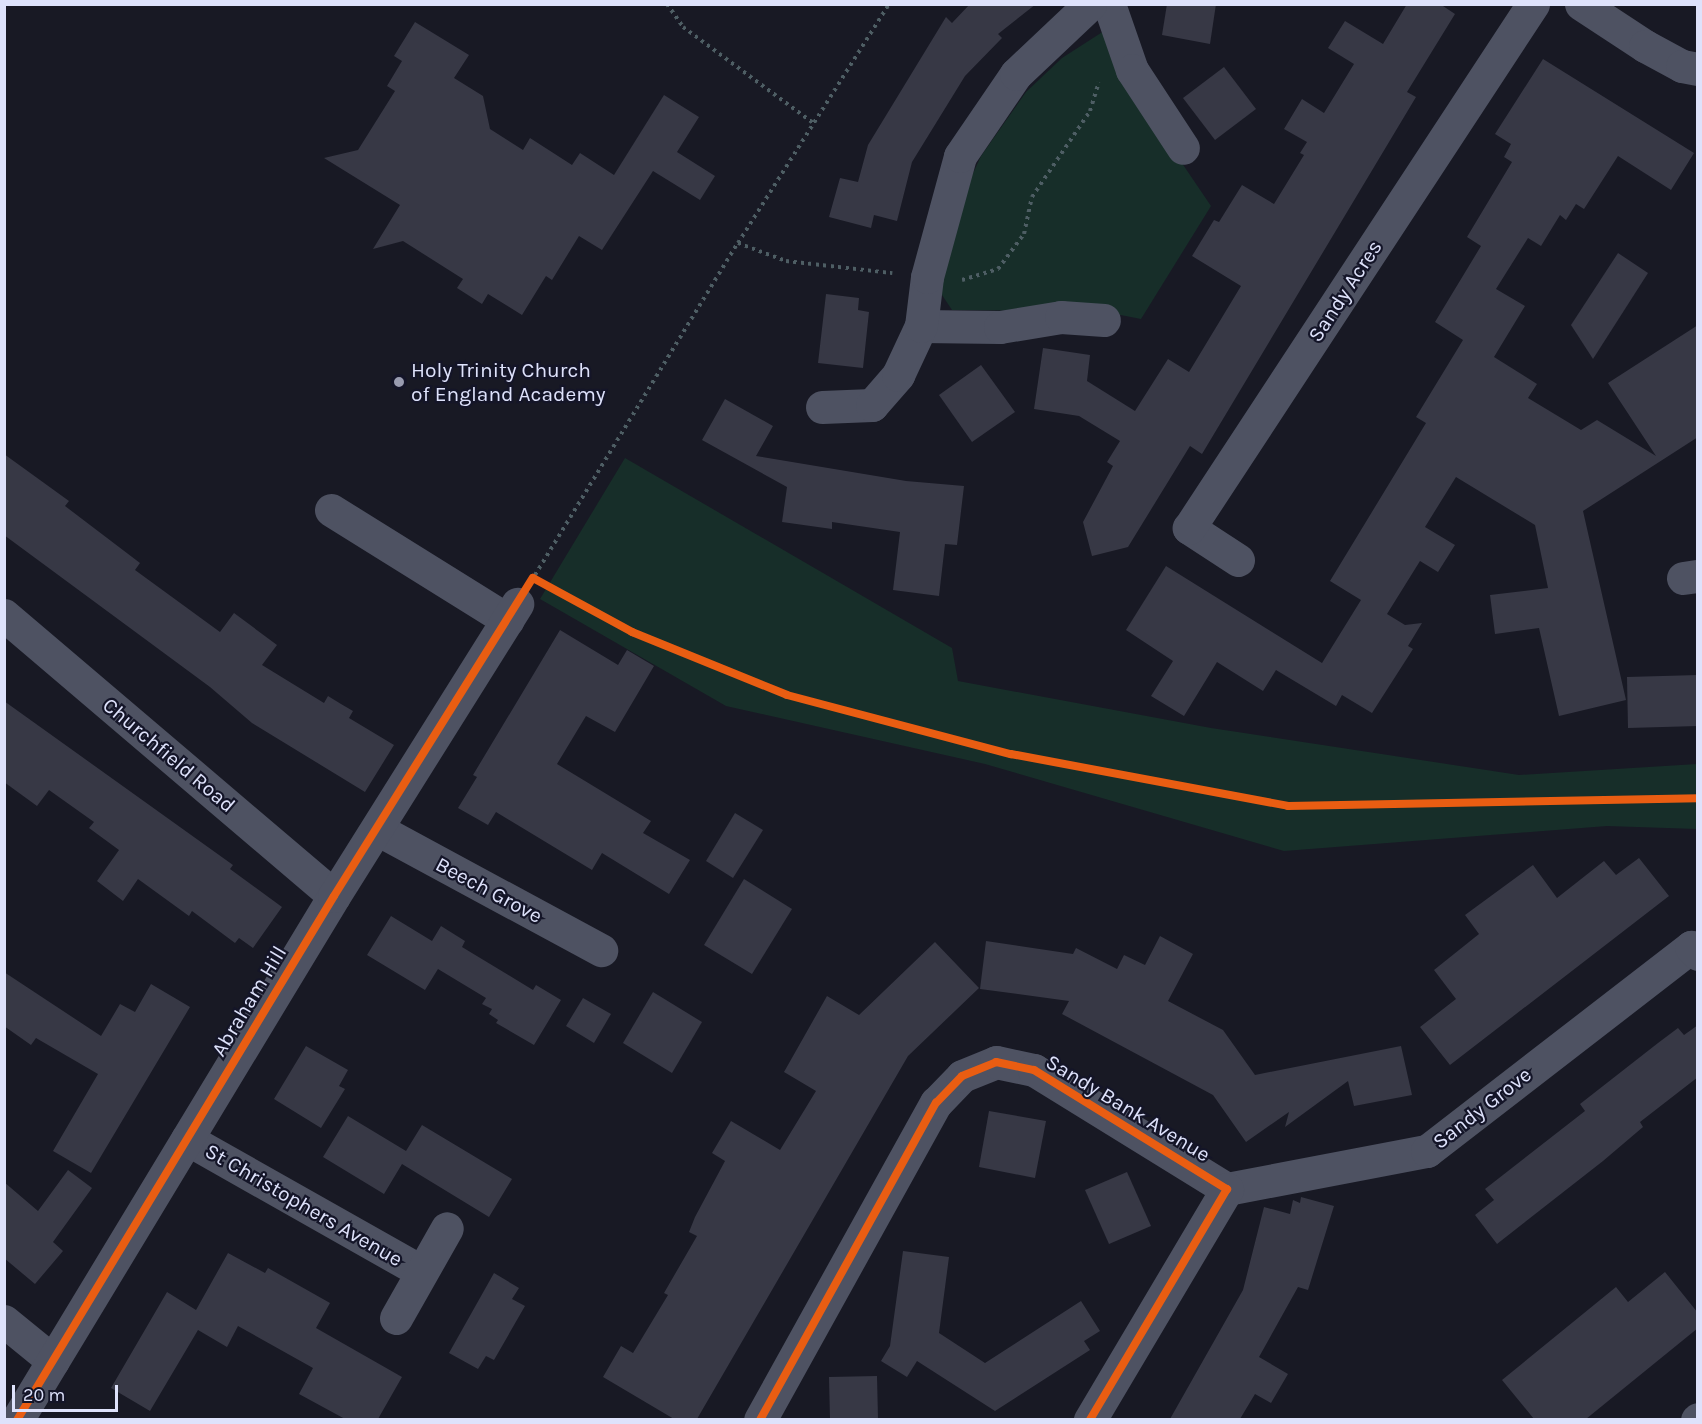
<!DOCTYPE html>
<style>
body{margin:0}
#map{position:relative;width:1702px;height:1424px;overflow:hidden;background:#181924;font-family:Karla,sans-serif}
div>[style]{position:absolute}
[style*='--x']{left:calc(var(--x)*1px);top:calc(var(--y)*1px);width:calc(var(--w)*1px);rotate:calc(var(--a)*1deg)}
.green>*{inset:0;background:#172e29}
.building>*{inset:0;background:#373845}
.path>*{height:4px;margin-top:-2px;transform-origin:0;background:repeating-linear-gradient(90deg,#4e5e64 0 3px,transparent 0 7.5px)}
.minor>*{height:33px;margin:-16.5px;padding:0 16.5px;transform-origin:16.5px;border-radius:16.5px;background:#4e5262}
.cycleway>*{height:8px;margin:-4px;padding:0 4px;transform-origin:4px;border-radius:4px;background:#e95d12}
.dots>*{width:16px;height:16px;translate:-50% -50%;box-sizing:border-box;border:3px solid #141528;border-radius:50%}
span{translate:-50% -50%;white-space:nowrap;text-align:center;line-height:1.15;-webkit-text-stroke:4.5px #141528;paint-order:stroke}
.street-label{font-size:21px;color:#dee2fb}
.poi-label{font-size:21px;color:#dee2fb}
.left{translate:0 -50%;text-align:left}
.frame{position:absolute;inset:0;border:6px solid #dee2fb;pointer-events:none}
.scale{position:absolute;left:12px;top:1385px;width:106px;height:27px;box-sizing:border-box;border:3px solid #dee2fb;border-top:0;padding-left:8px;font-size:18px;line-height:21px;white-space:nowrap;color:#dee2fb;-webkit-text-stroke:4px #141528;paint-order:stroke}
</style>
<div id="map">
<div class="green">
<div style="clip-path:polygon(1104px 31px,1127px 82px,1211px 206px,1141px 319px,1100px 311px,952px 310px,940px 292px,944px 264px,969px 182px,981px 156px,1026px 92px,1062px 58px)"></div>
<div style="clip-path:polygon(625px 458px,952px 648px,958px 681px,1211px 728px,1519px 775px,1697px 764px,1697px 829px,1607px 826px,1284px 851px,985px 764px,726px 706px,540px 599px)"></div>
</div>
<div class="building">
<div style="clip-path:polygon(970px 4px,1036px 4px,998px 34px,1002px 38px,965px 76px,912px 162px,897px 221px,874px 215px,871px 228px,829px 217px,840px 178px,858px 182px,868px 145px,946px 17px,952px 23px)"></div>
<div style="clip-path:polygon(1167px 4px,1216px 4px,1210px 44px,1162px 35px)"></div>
<div style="clip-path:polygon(1407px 4px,1440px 4px,1455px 14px,1407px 92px,1416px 97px,1202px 454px,1190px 446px,1128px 547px,1092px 556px,1083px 522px,1113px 466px,1107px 462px,1120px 441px,1079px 416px,1034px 409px,1043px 348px,1090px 355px,1087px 381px,1135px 411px,1168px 359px,1189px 372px,1241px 286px,1192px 256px,1214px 220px,1219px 222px,1242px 185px,1274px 204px,1304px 155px,1300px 153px,1307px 142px,1284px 129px,1302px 99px,1324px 113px,1354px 64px,1328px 48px,1345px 21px,1383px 44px)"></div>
<div style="clip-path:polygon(415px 22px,469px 55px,454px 78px,483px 96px,490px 129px,523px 150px,530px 138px,572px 165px,580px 153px,614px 175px,664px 95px,699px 117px,677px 152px,715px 176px,700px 200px,653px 171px,602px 250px,579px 236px,552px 280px,546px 276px,522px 315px,488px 294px,482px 304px,457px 288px,463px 279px,403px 241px,373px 249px,400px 205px,324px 158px,358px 150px,395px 91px,387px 86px,402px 61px,394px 56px)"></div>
<div style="clip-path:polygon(1543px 59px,1694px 153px,1671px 190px,1618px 156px,1584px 209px,1576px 204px,1566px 220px,1560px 215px,1541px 246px,1528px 238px,1496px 289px,1525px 306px,1494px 357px,1537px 384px,1528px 398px,1581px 430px,1597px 420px,1656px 456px,1608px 383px,1698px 325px,1698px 437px,1583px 511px,1626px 700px,1559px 716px,1539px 628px,1495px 634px,1490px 595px,1548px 588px,1535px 525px,1456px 477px,1425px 527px,1455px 545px,1438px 572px,1420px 561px,1387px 614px,1405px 625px,1422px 623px,1408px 646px,1413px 649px,1372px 713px,1342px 695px,1336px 706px,1276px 670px,1263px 691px,1217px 662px,1184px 716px,1151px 696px,1173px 661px,1126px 630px,1166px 566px,1322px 663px,1361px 600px,1330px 581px,1426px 423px,1416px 417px,1463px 340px,1435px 322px,1481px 246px,1467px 237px,1512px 162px,1504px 157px,1511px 144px,1495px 134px)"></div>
<div style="clip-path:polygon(1224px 67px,1256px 109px,1215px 140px,1183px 98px)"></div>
<div style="clip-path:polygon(1618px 253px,1648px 273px,1593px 359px,1571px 325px)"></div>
<div style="clip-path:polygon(826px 294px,859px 298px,858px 310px,869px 312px,863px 368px,818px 363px)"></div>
<div style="clip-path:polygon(981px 365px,1015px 412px,972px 442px,939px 395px)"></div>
<div style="clip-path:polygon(725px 399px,773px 426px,756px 456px,906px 481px,964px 486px,957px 545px,945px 544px,939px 596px,893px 590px,900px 532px,832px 522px,832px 529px,782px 522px,787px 487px,702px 440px)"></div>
<div style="clip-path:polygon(4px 454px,69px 501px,65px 506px,140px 563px,135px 570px,220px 632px,234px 613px,277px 645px,262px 665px,324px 703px,328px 696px,341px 704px,353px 711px,349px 718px,394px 745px,365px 792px,252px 723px,210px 687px,4px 535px)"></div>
<div style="clip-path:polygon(560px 630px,618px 665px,627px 650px,654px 666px,615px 732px,586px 716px,557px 764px,651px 821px,643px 833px,690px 860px,669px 894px,602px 853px,592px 870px,496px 812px,488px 825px,458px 808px,477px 777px,473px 775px)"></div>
<div style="clip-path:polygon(1698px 675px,1698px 726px,1628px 728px,1627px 677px)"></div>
<div style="clip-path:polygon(4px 701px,233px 865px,230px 869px,282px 907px,253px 948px,239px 938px,235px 943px,192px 911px,189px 916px,138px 879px,123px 901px,97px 881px,119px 850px,89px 828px,94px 822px,49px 790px,37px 806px,4px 782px)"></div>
<div style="clip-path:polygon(735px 813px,763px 830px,733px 878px,706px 861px)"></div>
<div style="clip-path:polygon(1639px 858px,1669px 896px,1450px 1065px,1420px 1027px,1456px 999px,1434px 970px,1479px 934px,1465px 915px,1533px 865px,1557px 898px,1604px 861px,1616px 875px)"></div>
<div style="clip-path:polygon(744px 879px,792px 909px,752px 974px,704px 945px)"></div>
<div style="clip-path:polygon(391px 916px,432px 941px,441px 926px,465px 941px,462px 947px,533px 990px,536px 985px,561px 1000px,534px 1045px,496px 1023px,498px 1020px,489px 1014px,492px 1009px,482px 1004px,486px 998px,438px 969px,425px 990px,367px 955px)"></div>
<div style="clip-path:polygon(1160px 936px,1193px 954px,1168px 1001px,1223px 1030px,1255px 1075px,1401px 1046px,1412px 1095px,1354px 1106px,1348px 1081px,1285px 1127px,1289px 1112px,1246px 1142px,1213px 1095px,1062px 1014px,1069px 1001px,980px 989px,986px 941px,1073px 954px,1076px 948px,1117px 969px,1124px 955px,1145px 965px)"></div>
<div style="clip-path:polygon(935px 942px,979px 988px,908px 1056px,697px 1419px,674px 1419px,603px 1377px,621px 1346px,633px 1353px,668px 1295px,664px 1293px,697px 1236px,689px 1232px,695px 1217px,725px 1161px,712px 1153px,731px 1121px,780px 1150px,816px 1091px,784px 1072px,827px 996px,859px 1015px)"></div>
<div style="clip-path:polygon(4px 972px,101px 1036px,120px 1004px,135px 1012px,151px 984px,190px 1007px,91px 1173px,53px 1151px,98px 1074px,36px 1038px,31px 1045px,4px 1026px)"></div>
<div style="clip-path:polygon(653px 992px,702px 1022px,672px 1073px,623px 1043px)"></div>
<div style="clip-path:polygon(583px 998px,611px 1014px,594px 1043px,566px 1026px)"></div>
<div style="clip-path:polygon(1698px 1025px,1698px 1077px,1640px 1122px,1643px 1127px,1603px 1161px,1497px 1244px,1475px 1215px,1494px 1200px,1485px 1189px,1585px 1111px,1580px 1104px,1658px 1043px,1678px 1028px,1684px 1035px)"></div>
<div style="clip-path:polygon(306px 1046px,348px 1070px,339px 1086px,345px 1089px,321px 1128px,274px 1099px)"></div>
<div style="clip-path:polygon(989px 1111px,1046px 1121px,1035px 1178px,979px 1167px)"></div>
<div style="clip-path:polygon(348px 1116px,406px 1151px,422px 1125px,512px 1179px,489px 1217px,402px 1164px,384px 1194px,323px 1157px)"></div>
<div style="clip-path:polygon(68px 1170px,92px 1188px,53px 1242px,63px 1251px,35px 1284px,4px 1258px,4px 1182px,38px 1211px)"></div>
<div style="clip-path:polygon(1127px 1172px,1151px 1226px,1109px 1244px,1085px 1190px)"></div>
<div style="clip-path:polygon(1301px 1197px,1334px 1206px,1308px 1290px,1298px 1287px,1259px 1357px,1288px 1374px,1271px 1403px,1255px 1394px,1240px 1419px,1170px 1419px,1243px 1290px,1264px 1207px,1290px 1214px,1293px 1200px,1300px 1203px)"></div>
<div style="clip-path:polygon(903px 1251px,949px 1257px,939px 1333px,985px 1363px,1081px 1301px,1100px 1331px,1084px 1341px,1090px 1350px,995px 1411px,917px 1361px,907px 1377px,881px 1361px,890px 1346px)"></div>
<div style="clip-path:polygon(228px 1253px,265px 1273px,268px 1268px,330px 1303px,316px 1328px,402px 1377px,378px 1419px,345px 1419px,299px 1394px,313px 1368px,238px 1326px,227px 1347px,198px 1330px,150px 1411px,111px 1388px,167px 1292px,196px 1310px)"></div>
<div style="clip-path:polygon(1665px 1272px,1698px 1313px,1698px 1328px,1586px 1419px,1534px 1419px,1502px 1380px,1616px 1287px,1628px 1302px)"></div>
<div style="clip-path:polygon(494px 1273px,519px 1288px,512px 1299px,525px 1306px,494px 1360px,486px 1356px,478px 1369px,449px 1353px)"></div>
<div style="clip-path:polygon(877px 1376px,878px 1419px,830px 1419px,829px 1377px)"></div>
</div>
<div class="path">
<div style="--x:667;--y:4;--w:28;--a:55"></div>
<div style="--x:683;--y:27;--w:162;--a:36.4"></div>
<div style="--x:738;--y:243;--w:51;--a:20.6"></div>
<div style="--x:786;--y:261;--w:107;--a:6.5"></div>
<div style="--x:962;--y:280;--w:38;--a:-17"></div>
<div style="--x:998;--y:269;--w:44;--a:-53.4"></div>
<div style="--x:1024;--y:234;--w:38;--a:-78"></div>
<div style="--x:1032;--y:197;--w:104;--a:-56"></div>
<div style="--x:1090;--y:111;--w:30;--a:-73"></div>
<div style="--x:535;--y:575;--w:389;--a:-58.6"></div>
<div style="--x:738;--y:243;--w:283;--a:-57.7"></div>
</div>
<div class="minor">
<div style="--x:1109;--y:4;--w:70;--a:70.8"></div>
<div style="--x:1132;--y:70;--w:93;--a:56.8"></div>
<div style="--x:1581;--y:4;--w:77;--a:33.3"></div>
<div style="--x:1645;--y:46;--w:42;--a:28.4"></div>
<div style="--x:1682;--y:66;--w:16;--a:11"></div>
<div style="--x:921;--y:326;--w:79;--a:0.7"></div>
<div style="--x:1000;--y:327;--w:62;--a:-9.3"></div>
<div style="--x:1061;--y:317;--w:43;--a:4"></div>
<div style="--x:822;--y:407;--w:50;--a:-2.3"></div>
<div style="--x:872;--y:405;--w:40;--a:-49"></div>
<div style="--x:898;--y:375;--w:54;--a:-64.9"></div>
<div style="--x:921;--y:326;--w:49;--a:-83"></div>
<div style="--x:927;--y:277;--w:125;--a:-74.7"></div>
<div style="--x:960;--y:156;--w:99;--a:-55.7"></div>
<div style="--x:1016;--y:74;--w:102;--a:-43.4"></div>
<div style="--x:331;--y:510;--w:208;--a:31.9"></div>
<div style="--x:1238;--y:560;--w:59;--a:-146.9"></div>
<div style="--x:1189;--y:528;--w:627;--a:-56.72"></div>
<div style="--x:1683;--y:578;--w:15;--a:-8"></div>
<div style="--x:4;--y:615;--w:433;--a:40.4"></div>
<div style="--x:377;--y:829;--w:255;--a:28.4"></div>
<div style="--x:187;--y:1139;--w:268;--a:29.5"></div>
<div style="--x:1227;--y:1189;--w:204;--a:-10.8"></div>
<div style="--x:1427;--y:1151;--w:334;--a:-37.7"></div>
<div style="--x:1691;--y:947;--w:10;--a:45"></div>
<div style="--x:396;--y:1318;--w:103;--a:-60.5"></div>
<div style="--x:4;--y:1321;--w:63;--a:39.2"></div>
<div style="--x:17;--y:1420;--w:612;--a:-58.83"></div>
<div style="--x:334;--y:896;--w:345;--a:-57.9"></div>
<div style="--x:760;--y:1420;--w:363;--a:-61"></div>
<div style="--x:936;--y:1103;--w:37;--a:-46"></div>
<div style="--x:962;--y:1076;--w:37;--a:-22"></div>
<div style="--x:996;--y:1062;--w:39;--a:12"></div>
<div style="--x:1034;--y:1070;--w:227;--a:31.7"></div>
<div style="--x:1227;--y:1189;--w:269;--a:120.7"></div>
<div style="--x:1697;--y:1420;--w:1;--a:-45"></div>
</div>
<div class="cycleway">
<div style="--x:17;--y:1420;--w:612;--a:-58.83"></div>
<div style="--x:334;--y:896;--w:375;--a:-58"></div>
<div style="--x:533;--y:578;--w:113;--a:28.6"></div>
<div style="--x:632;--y:632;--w:167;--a:22.1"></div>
<div style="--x:787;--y:695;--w:232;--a:14.8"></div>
<div style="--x:1011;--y:754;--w:282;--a:10.6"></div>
<div style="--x:1288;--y:806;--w:410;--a:-1.1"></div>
<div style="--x:760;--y:1420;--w:363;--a:-61"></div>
<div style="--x:936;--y:1103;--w:37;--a:-46"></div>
<div style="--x:962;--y:1076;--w:37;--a:-22"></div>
<div style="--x:996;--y:1062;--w:39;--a:12"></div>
<div style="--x:1034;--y:1070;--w:227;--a:31.7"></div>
<div style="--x:1227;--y:1189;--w:269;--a:120.7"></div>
</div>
<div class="dots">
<div style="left:399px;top:382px;background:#999cb0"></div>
</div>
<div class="street-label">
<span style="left:1345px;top:291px;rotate:-57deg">Sandy Acres</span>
<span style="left:169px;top:755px;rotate:40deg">Churchfield Road</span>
<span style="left:489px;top:890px;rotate:28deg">Beech Grove</span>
<span style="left:249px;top:1001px;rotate:-59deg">Abraham Hill</span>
<span style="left:1128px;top:1108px;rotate:31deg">Sandy Bank Avenue</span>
<span style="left:1482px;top:1108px;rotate:-38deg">Sandy Grove</span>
<span style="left:304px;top:1205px;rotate:30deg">St Christophers Avenue</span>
</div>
<div class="poi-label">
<span class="left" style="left:411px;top:382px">Holy Trinity Church<br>of England Academy</span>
</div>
<div class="frame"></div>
<div class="scale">20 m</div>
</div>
